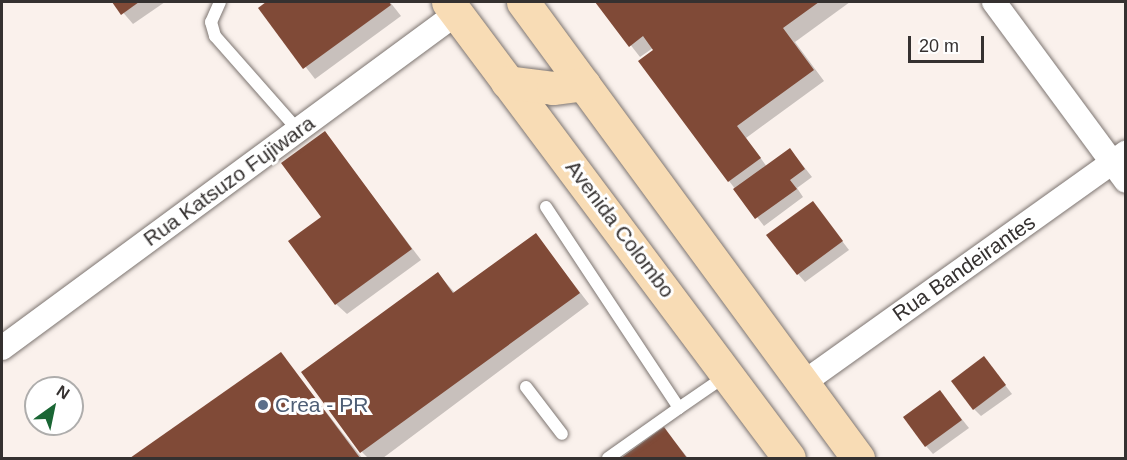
<!DOCTYPE html>
<style>
body{margin:0}
#map{position:relative;width:1127px;height:460px;overflow:hidden;background:#faf1ec;font-family:Arial,sans-serif}
div>[style]{position:absolute}
[style*='--x']{left:calc(var(--x)*1px);top:calc(var(--y)*1px);width:calc(var(--w)*1px);rotate:calc(var(--a)*1deg)}
.shadow>*{inset:0;background:#0003}
.building>*{inset:0;background:#804a37}
.roads{filter:drop-shadow(0 0 2px #7d7571) drop-shadow(0 0 2px #7d7571)}
.lane>*{height:12px;margin:-6px;padding:0 6px;transform-origin:6px;border-radius:6px;background:#fff}
.street>*{height:24px;margin:-12px;padding:0 12px;transform-origin:12px;border-radius:12px;background:#fff}
.primary>*{height:33px;margin:-16.5px;padding:0 16.5px;transform-origin:16.5px;border-radius:16.5px;background:#f8dcb5}
.dots>*{width:16px;height:16px;translate:-50% -50%;box-sizing:border-box;border:3px solid #fff;border-radius:50%}
span{translate:-50% -50%;white-space:nowrap;text-align:center;line-height:1.15;-webkit-text-stroke:6px #fff;paint-order:stroke}
.street-label{font-size:21px;color:#353130}
.service-label{font-size:21px;color:#4e5e75}
.left{translate:0 -50%;text-align:left}
.frame{position:absolute;inset:0;border:3px solid #353130;pointer-events:none}
.north{position:absolute;left:24px;top:376px;width:60px;height:60px;box-sizing:border-box;background:#fff;border:2px solid #aeadac;border-radius:50%;rotate:33deg;font-size:16px;font-weight:700;line-height:24px;text-align:center;color:#353130}
.north::after{content:'';display:block;margin:auto;width:21px;height:27px;background:#1a6634;clip-path:polygon(50% 0,100% 100%,50% 72%,0 100%)}
.scale{position:absolute;left:908px;top:36px;width:76px;height:27px;box-sizing:border-box;border:3px solid #353130;border-top:0;padding-left:8px;font-size:18px;line-height:21px;white-space:nowrap;color:#353130;-webkit-text-stroke:4px #fff;paint-order:stroke}
</style>
<div id="map">
<div class="shadow">
<div style="clip-path:polygon(114px 2px,165px 2px,133px 24px)"></div>
<div style="clip-path:polygon(269px 2px,390px 2px,401px 16px,315px 79px,260px 8px)"></div>
<div style="clip-path:polygon(597px 2px,850px 2px,795px 42px,824px 81px,746px 138px,767px 167px,790px 150px,797px 158px,812px 177px,797px 188px,803px 197px,764px 226px,729px 181px,653px 48px,640px 57px)"></div>
<div style="clip-path:polygon(325px 133px,421px 260px,347px 314px,336px 304px)"></div>
<div style="clip-path:polygon(813px 203px,849px 250px,805px 282px,798px 274px)"></div>
<div style="clip-path:polygon(536px 235px,589px 304px,383px 458px,368px 458px,362px 452px,438px 274px,455px 293px)"></div>
<div style="clip-path:polygon(281px 354px,362px 458px,133px 458px)"></div>
<div style="clip-path:polygon(984px 358px,1012px 394px,981px 416px,974px 409px)"></div>
<div style="clip-path:polygon(940px 392px,969px 428px,933px 454px,926px 446px)"></div>
<div style="clip-path:polygon(664px 429px,688px 458px,624px 458px)"></div>
</div>
<div class="building">
<div style="clip-path:polygon(112px 2px,139px 2px,121px 15px)"></div>
<div style="clip-path:polygon(266px 2px,389px 2px,391px 5px,303px 69px,258px 8px)"></div>
<div style="clip-path:polygon(595px 2px,819px 2px,783px 28px,814px 70px,737px 126px,761px 158px,728px 182px,638px 61px,653px 50px,643px 36px,629px 47px)"></div>
<div style="clip-path:polygon(325px 131px,412px 249px,335px 305px,288px 241px,321px 217px,281px 163px)"></div>
<div style="clip-path:polygon(790px 148px,805px 169px,790px 180px,797px 189px,755px 219px,733px 189px)"></div>
<div style="clip-path:polygon(813px 201px,843px 241px,797px 275px,766px 235px)"></div>
<div style="clip-path:polygon(536px 233px,580px 293px,360px 453px,301px 372px,438px 272px,453px 293px)"></div>
<div style="clip-path:polygon(281px 352px,360px 458px,130px 458px)"></div>
<div style="clip-path:polygon(984px 356px,1006px 385px,973px 410px,951px 381px)"></div>
<div style="clip-path:polygon(940px 390px,962px 420px,925px 447px,903px 417px)"></div>
<div style="clip-path:polygon(664px 427px,687px 458px,621px 458px)"></div>
</div>
<div class="roads">
<div class="lane">
<div style="--x:220;--y:2;--w:22;--a:114"></div>
<div style="--x:211;--y:22;--w:15;--a:74"></div>
<div style="--x:215;--y:36;--w:125;--a:48.6"></div>
<div style="--x:546;--y:207;--w:241;--a:56.5"></div>
<div style="--x:679;--y:408;--w:87;--a:144.8"></div>
<div style="--x:526;--y:387;--w:59;--a:52.5"></div>
<div style="--x:679;--y:408;--w:58;--a:-34.5"></div>
</div>
<div class="street">
<div style="--x:994;--y:2;--w:222;--a:53.6"></div>
<div style="--x:2;--y:348;--w:565;--a:-36.36"></div>
<div style="--x:803;--y:383;--w:397;--a:-35.5"></div>
</div>
<div class="primary">
<div style="--x:448;--y:2;--w:569;--a:53.21"></div>
<div style="--x:523;--y:2;--w:566;--a:53.7"></div>
<div style="--x:507;--y:82;--w:46;--a:7.4"></div>
<div style="--x:553;--y:88;--w:31;--a:-7"></div>
</div>
</div>
<div class="dots">
<div style="left:263px;top:405px;background:#5c6f8a"></div>
</div>
<div class="street-label">
<span style="left:229px;top:181px;rotate:-36deg">Rua Katsuzo Fujiwara</span>
<span style="left:620px;top:229px;rotate:53deg">Avenida Colombo</span>
<span style="left:964px;top:268px;rotate:-35deg">Rua Bandeirantes</span>
</div>
<div class="service-label">
<span class="left" style="left:275px;top:405px">Crea - PR</span>
</div>
<div class="frame"></div>
<div class="north">N</div>
<div class="scale">20 m</div>
</div>
